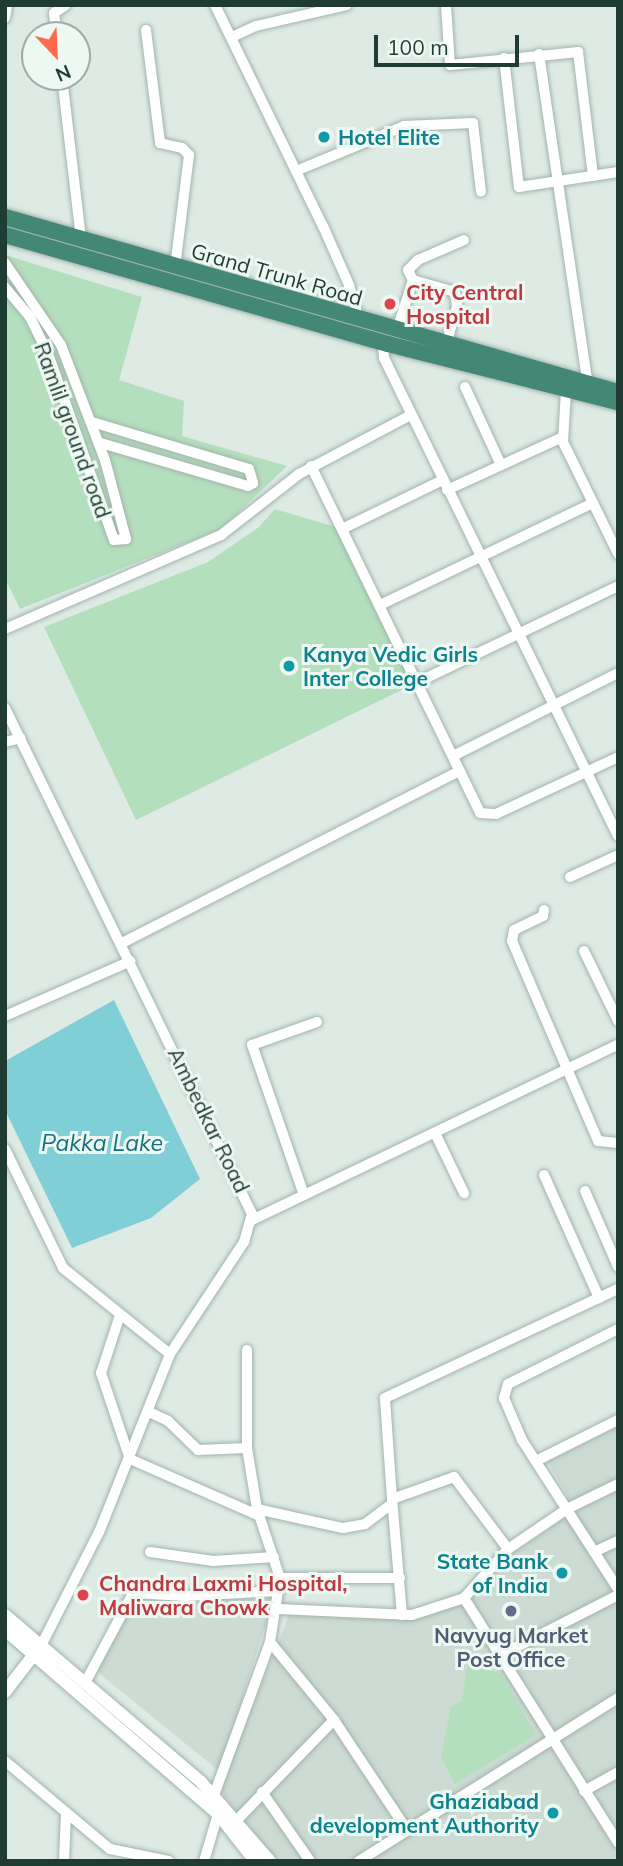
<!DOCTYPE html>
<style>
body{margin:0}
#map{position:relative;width:623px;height:1866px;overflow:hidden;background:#deebe5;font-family:Mulish,sans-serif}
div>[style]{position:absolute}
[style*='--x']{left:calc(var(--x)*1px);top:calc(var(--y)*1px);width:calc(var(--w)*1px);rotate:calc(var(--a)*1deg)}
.built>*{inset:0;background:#ccdbd3}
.green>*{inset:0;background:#b4dfbd}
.water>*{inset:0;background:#80ced6}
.roads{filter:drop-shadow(0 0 2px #a1b3ac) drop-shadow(0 0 2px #a1b3ac)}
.minor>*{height:10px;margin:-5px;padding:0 5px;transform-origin:5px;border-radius:5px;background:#fff}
.tertiary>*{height:12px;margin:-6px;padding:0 6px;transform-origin:6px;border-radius:6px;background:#fff}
.trunk>*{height:16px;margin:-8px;padding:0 8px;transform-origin:8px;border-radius:8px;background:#428874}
.dots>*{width:19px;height:19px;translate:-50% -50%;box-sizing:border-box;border:4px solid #eef8f3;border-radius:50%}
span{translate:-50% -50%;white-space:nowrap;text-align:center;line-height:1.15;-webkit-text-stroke:6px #eef8f3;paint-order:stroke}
.culture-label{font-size:21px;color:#0d838f;font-weight:700}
.left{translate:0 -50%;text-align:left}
.right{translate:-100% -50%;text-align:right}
.street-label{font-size:21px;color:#1e3c32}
.health-label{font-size:21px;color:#be3a42;font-weight:700}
.service-label{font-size:21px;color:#4e5e75;font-weight:700}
.water-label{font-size:23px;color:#13717d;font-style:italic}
.frame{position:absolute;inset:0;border:7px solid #1e3c32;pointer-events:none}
.north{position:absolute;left:21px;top:21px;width:70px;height:70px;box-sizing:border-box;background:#eef8f3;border:2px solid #9bada6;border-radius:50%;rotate:157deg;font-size:19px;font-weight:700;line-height:28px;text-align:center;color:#1e3c32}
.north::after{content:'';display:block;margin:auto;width:24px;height:32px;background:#ff6b48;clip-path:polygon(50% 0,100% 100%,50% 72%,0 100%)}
.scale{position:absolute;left:374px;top:35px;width:145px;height:32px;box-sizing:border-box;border:4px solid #1e3c32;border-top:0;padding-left:9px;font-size:21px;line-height:24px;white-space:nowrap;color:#1e3c32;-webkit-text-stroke:5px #eef8f3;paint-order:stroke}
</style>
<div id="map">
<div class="built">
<div style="clip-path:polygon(618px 1418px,618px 1861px,276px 1861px,219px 1790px,292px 1608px,393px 1611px,448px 1607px,478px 1597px,509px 1556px,576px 1510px,542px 1453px)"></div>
<div style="clip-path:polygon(275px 1595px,219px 1771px,95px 1670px,135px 1597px)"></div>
</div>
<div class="green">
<div style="clip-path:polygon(5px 255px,142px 297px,119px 380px,184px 401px,182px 436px,287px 466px,221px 529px,20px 609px,5px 578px)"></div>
<div style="clip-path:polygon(275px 509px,342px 529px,418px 682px,136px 820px,44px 627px,208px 562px,259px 527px)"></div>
<div style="clip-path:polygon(468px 1662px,501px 1674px,536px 1735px,455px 1784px,441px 1757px,451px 1707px,462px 1701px)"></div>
</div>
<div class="water">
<div style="clip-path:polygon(114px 1000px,200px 1179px,151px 1218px,72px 1248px,5px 1110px,5px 1061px)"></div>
</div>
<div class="roads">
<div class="minor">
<div style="--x:215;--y:5;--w:246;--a:64"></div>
<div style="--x:323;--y:226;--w:64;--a:66.2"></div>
<div style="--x:349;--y:285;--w:36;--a:74"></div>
<div style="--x:446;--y:5;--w:60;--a:86.2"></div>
<div style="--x:450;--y:65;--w:129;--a:-5.8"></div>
<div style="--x:578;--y:52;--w:125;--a:83.1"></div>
<div style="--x:5;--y:18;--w:13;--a:-81"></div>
<div style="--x:146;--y:30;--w:114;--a:82.9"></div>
<div style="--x:160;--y:143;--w:23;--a:13"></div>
<div style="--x:182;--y:148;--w:10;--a:45"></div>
<div style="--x:189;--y:155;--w:113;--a:97.1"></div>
<div style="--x:57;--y:35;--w:22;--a:-98"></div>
<div style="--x:54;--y:13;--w:14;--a:-34"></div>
<div style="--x:232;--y:37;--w:26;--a:-25"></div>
<div style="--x:256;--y:26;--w:93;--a:-13"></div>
<div style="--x:539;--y:54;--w:334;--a:81.6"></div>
<div style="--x:504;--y:58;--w:130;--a:83.4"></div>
<div style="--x:519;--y:187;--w:100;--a:-8.6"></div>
<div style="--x:62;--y:77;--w:162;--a:83.3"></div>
<div style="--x:296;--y:171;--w:117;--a:-22.6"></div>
<div style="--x:404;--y:126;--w:69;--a:-2.5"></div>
<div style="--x:473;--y:123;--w:69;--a:83.4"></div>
<div style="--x:5;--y:263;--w:99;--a:55.7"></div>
<div style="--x:61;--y:345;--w:123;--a:69.1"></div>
<div style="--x:105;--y:460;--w:82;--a:75.1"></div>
<div style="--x:126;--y:539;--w:12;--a:175"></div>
<div style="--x:114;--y:540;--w:197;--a:-109.5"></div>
<div style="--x:48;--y:354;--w:41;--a:-115.9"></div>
<div style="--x:30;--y:317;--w:39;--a:-130"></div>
<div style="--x:397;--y:330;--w:52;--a:-72.3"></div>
<div style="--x:388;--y:344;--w:5;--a:158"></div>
<div style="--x:383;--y:346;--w:12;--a:85"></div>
<div style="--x:384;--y:358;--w:532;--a:63.92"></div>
<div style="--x:446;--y:345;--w:41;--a:-74.2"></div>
<div style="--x:457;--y:306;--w:14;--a:-98"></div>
<div style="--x:455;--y:292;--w:44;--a:-164.1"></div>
<div style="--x:413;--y:280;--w:11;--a:-117"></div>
<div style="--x:408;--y:270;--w:14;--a:-45"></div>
<div style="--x:418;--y:260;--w:50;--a:-23.5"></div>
<div style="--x:465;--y:387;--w:86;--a:65.2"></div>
<div style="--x:566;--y:391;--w:51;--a:93.4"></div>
<div style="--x:563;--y:442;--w:125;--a:63.8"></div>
<div style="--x:92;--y:422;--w:164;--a:16.7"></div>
<div style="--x:249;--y:469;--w:15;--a:74"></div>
<div style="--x:253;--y:483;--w:6;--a:149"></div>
<div style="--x:248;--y:486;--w:156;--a:-163.7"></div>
<div style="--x:311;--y:466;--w:386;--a:64"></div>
<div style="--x:480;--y:813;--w:16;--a:4"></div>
<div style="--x:496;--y:814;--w:135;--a:-25"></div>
<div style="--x:447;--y:490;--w:128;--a:-24.6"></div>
<div style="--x:342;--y:529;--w:112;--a:-25.9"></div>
<div style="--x:380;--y:605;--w:236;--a:-25.6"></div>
<div style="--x:5;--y:629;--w:236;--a:-23.5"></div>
<div style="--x:221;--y:535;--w:99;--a:-38"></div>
<div style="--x:299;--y:474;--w:127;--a:-27.8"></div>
<div style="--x:418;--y:682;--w:222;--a:-25.6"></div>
<div style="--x:5;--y:708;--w:563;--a:63.98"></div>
<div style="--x:252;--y:1214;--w:29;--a:106"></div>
<div style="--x:244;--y:1242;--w:134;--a:123.5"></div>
<div style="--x:170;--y:1354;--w:192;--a:111.7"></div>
<div style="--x:99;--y:1532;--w:128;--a:117"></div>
<div style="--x:5;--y:742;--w:16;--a:-14"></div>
<div style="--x:453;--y:756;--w:185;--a:-26.7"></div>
<div style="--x:570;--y:877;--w:53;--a:-24.6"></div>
<div style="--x:544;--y:910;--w:6;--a:99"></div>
<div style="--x:543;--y:916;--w:32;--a:154"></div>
<div style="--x:514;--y:930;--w:11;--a:100"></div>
<div style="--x:512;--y:941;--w:218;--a:66.7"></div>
<div style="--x:598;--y:1141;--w:20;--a:6"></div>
<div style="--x:122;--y:943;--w:379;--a:-27"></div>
<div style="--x:584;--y:951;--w:78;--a:64.1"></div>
<div style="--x:5;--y:1016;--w:137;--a:-23.6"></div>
<div style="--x:435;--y:1133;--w:67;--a:64.2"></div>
<div style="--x:5;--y:1149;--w:132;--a:64"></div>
<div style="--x:63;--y:1268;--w:137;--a:38.8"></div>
<div style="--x:544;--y:1175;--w:135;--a:65.9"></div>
<div style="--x:585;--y:1191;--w:83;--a:66.5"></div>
<div style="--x:304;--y:1195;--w:159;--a:-109.1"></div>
<div style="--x:252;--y:1045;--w:69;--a:-19.5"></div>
<div style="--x:252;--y:1220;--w:406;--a:-25.6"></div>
<div style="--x:120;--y:1315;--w:61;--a:108.1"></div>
<div style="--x:101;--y:1373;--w:91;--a:71.4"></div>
<div style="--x:130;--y:1459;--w:142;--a:23.7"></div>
<div style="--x:618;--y:1329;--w:123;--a:153.4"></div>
<div style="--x:508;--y:1384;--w:15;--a:106"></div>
<div style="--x:504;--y:1398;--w:46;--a:66.8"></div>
<div style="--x:522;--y:1440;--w:177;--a:57.2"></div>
<div style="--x:149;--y:1412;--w:21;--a:25"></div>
<div style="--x:168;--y:1421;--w:42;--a:44"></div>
<div style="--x:198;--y:1450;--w:49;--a:-2.3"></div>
<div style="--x:536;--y:1461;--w:92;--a:-26.6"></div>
<div style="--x:618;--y:1484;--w:57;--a:153.9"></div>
<div style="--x:567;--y:1509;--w:71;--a:145.9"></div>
<div style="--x:508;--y:1549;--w:66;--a:131.9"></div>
<div style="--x:464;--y:1598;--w:289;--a:57.8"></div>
<div style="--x:392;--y:1499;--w:101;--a:-94"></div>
<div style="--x:385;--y:1398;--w:257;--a:-25.1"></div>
<div style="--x:257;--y:1509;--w:88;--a:12.5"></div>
<div style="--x:343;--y:1528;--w:22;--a:-10"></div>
<div style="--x:365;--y:1524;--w:34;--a:-37"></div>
<div style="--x:150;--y:1552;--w:64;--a:8.1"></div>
<div style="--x:213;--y:1561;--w:61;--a:-3.8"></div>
<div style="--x:594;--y:1552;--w:26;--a:-25"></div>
<div style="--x:280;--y:1578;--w:120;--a:0"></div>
<div style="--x:278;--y:1609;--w:134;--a:2.6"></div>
<div style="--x:412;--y:1615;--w:55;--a:-18.1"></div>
<div style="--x:402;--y:1615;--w:116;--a:-94.9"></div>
<div style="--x:392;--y:1499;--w:66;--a:-19.5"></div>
<div style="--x:454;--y:1477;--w:90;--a:53.1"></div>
<div style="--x:270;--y:1642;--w:101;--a:50.6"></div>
<div style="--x:334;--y:1720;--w:132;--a:56.4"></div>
<div style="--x:501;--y:1655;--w:131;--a:-27.1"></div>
<div style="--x:85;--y:1683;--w:102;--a:-61.9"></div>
<div style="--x:133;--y:1593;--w:53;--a:3.2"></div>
<div style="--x:186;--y:1596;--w:93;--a:-3.1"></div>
<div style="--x:5;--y:1761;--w:137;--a:40"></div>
<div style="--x:110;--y:1849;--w:60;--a:11.5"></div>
<div style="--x:584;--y:1791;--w:39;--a:-29"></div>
<div style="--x:262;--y:1792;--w:84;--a:55.2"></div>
<div style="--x:214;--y:1795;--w:163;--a:-69.9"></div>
<div style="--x:270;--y:1642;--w:65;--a:-81.1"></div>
<div style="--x:280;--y:1578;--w:73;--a:-108.4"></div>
<div style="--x:257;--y:1509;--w:62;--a:-99.3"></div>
<div style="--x:247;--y:1448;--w:98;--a:-90"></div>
<div style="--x:236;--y:1821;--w:141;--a:-45.9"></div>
<div style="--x:64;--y:1861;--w:47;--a:-87.6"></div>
<div style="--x:204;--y:1861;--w:49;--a:-73.4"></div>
<div style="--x:359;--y:1861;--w:306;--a:-32.2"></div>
</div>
<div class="tertiary">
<div style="--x:5;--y:1615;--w:257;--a:40.4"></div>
<div style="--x:201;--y:1782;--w:105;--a:48.9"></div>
<div style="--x:5;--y:1630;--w:281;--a:40.8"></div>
<div style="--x:218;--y:1814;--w:60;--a:51.8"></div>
<div style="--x:5;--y:1692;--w:56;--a:-52.3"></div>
</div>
<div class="trunk">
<div style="--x:5;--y:217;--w:637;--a:15.93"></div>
<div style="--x:5;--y:235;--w:398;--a:15.9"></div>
<div style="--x:388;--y:344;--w:237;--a:14.2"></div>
</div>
</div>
<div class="dots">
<div style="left:324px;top:137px;background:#0f9aa8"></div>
<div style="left:390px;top:304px;background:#e0444e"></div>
<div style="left:289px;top:666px;background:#0f9aa8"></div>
<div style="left:562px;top:1573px;background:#0f9aa8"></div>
<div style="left:83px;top:1595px;background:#e0444e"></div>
<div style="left:511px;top:1611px;background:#5c6f8a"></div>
<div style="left:553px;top:1813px;background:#0f9aa8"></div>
</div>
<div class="culture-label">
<span class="left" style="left:338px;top:137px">Hotel Elite</span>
<span class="left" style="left:303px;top:666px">Kanya Vedic Girls<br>Inter College</span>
<span class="right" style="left:548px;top:1573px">State Bank<br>of India</span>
<span class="right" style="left:539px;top:1813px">Ghaziabad<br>development Authority</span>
</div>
<div class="street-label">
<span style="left:277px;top:274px;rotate:16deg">Grand Trunk Road</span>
<span style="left:73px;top:430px;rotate:70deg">Ramlil ground road</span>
<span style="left:209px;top:1120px;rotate:64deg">Ambedkar Road</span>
</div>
<div class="health-label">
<span class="left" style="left:406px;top:304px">City Central<br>Hospital</span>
<span class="left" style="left:99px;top:1595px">Chandra Laxmi Hospital,<br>Maliwara Chowk</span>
</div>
<div class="service-label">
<span style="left:511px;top:1647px">Navyug Market<br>Post Office</span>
</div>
<div class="water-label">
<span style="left:102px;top:1143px">Pakka Lake</span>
</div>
<div class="frame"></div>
<div class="north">N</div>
<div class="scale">100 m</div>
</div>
